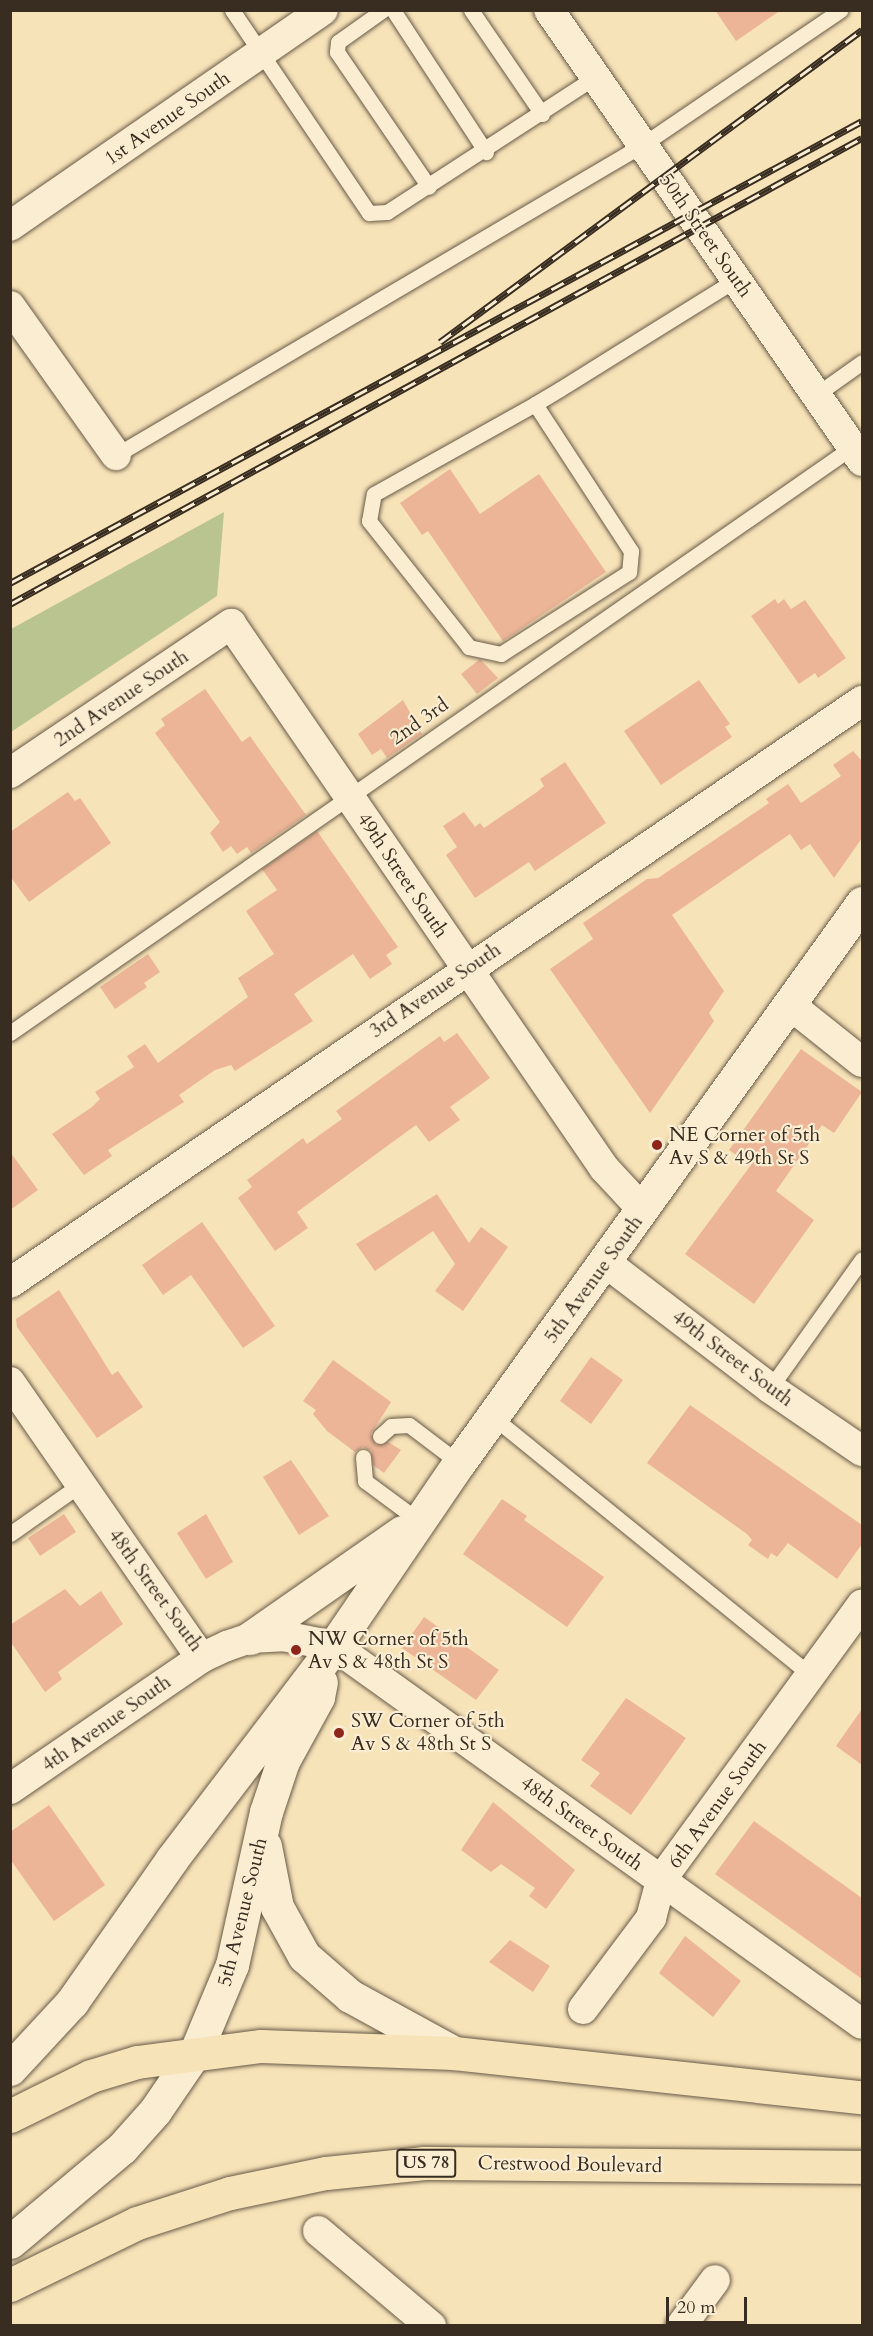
<!DOCTYPE html>
<style>
body{margin:0}
#map{position:relative;width:873px;height:2336px;overflow:hidden;background:#f7e3b8;font-family:Cardo,serif}
div>[style]{position:absolute}
[style*='--x']{left:calc(var(--x)*1px);top:calc(var(--y)*1px);width:calc(var(--w)*1px);rotate:calc(var(--a)*1deg)}
.green>*{inset:0;background:#b9c491}
.building>*{inset:0;background:#ecb597}
.roads{filter:drop-shadow(0 0 2px #685a48) drop-shadow(0 0 2px #685a48)}
.service>*{height:15px;margin:-7.5px;padding:0 7.5px;transform-origin:7.5px;border-radius:7.5px;background:#faedd1}
.minor>*{height:30px;margin:-15px;padding:0 15px;transform-origin:15px;border-radius:15px;background:#faedd1}
.tertiary>*{height:33px;margin:-16.5px;padding:0 16.5px;transform-origin:16.5px;border-radius:16.5px;background:#faedd1}
.primary>*{height:33px;margin:-16.5px;padding:0 16.5px;transform-origin:16.5px;border-radius:16.5px;background:#f7e3b8}
.rail>*{height:7px;margin-top:-3.5px;transform-origin:0;background:repeating-linear-gradient(90deg,#faedd1 0 14px,#392d22 0 28px);box-sizing:border-box;border-block:2px solid #392d22}
.dots>*{width:16px;height:16px;translate:-50% -50%;box-sizing:border-box;border:3px solid #faedd1;border-radius:50%}
span{translate:-50% -50%;white-space:nowrap;text-align:center;line-height:1.15;-webkit-text-stroke:4.5px #faedd1;paint-order:stroke}
.shield-label span{padding:2px 4px;background:#faedd1;border:2px solid;border-radius:4px;-webkit-text-stroke-width:0}
.shield-label{font-size:18px;color:#392d22;font-weight:700}
.street-label{font-size:20px;color:#392d22}
.poi-label{font-size:20px;color:#392d22}
.left{translate:0 -50%;text-align:left}
.frame{position:absolute;inset:0;border:12px solid #392d22;pointer-events:none}
.scale{position:absolute;left:666px;top:2297px;width:81px;height:27px;box-sizing:border-box;border:3px solid #392d22;border-top:0;padding-left:8px;font-size:18px;line-height:21px;white-space:nowrap;color:#392d22;-webkit-text-stroke:4px #faedd1;paint-order:stroke}
</style>
<div id="map">
<div class="green">
<div style="clip-path:polygon(224px 512px,217px 596px,11px 732px,11px 629px)"></div>
</div>
<div class="building">
<div style="clip-path:polygon(715px 10px,781px 10px,736px 41px)"></div>
<div style="clip-path:polygon(450px 469px,480px 514px,539px 474px,606px 572px,503px 641px,428px 531px,422px 535px,400px 503px)"></div>
<div style="clip-path:polygon(775px 599px,778px 604px,784px 599px,791px 609px,805px 600px,846px 658px,818px 678px,815px 673px,799px 684px,751px 616px)"></div>
<div style="clip-path:polygon(480px 659px,498px 678px,477px 694px,461px 674px)"></div>
<div style="clip-path:polygon(699px 680px,730px 724px,725px 727px,732px 737px,661px 785px,624px 731px)"></div>
<div style="clip-path:polygon(205px 689px,242px 742px,250px 736px,306px 815px,251px 853px,247px 847px,237px 854px,231px 846px,223px 852px,210px 833px,220px 822px,155px 733px,165px 725px,161px 719px)"></div>
<div style="clip-path:polygon(403px 700px,422px 734px,387px 758px,381px 749px,372px 755px,358px 734px)"></div>
<div style="clip-path:polygon(853px 751px,862px 761px,862px 838px,834px 878px,810px 844px,801px 850px,790px 834px,672px 915px,724px 991px,709px 1013px,714px 1021px,650px 1113px,550px 969px,593px 939px,583px 923px,647px 879px,658px 878px,769px 803px,766px 799px,788px 784px,801px 803px,841px 776px,833px 765px)"></div>
<div style="clip-path:polygon(565px 762px,606px 823px,535px 871px,529px 862px,475px 898px,446px 855px,457px 847px,443px 826px,464px 812px,475px 827px,480px 823px,484px 828px,537px 792px,544px 786px,540px 779px)"></div>
<div style="clip-path:polygon(68px 792px,75px 801px,80px 798px,111px 843px,29px 902px,10px 876px,10px 832px)"></div>
<div style="clip-path:polygon(317px 831px,398px 947px,386px 955px,392px 964px,370px 979px,353px 954px,294px 994px,313px 1021px,235px 1071px,231px 1065px,215px 1070px,179px 1095px,184px 1102px,108px 1150px,112px 1156px,84px 1175px,52px 1134px,92px 1107px,100px 1099px,95px 1092px,134px 1067px,127px 1056px,145px 1044px,158px 1063px,248px 997px,238px 978px,274px 954px,246px 911px,277px 890px,262px 869px)"></div>
<div style="clip-path:polygon(148px 954px,160px 972px,144px 983px,147px 987px,115px 1009px,100px 987px)"></div>
<div style="clip-path:polygon(457px 1033px,490px 1078px,450px 1107px,460px 1120px,429px 1142px,416px 1125px,297px 1212px,308px 1228px,275px 1251px,238px 1198px,252px 1187px,247px 1180px,303px 1138px,307px 1144px,342px 1119px,336px 1111px,440px 1036px,444px 1042px)"></div>
<div style="clip-path:polygon(801px 1049px,862px 1092px,834px 1133px,822px 1125px,776px 1191px,814px 1220px,754px 1304px,685px 1254px,751px 1165px,729px 1150px)"></div>
<div style="clip-path:polygon(10px 1152px,38px 1190px,10px 1210px)"></div>
<div style="clip-path:polygon(437px 1194px,469px 1243px,481px 1227px,508px 1247px,463px 1311px,435px 1291px,455px 1264px,433px 1231px,375px 1271px,356px 1244px)"></div>
<div style="clip-path:polygon(202px 1222px,275px 1326px,243px 1348px,191px 1275px,163px 1295px,142px 1265px)"></div>
<div style="clip-path:polygon(59px 1290px,112px 1375px,118px 1371px,143px 1407px,97px 1438px,17px 1327px,16px 1319px)"></div>
<div style="clip-path:polygon(591px 1357px,623px 1380px,591px 1424px,560px 1401px)"></div>
<div style="clip-path:polygon(333px 1360px,391px 1402px,371px 1434px,376px 1445px,388px 1442px,401px 1450px,384px 1473px,373px 1465px,371px 1451px,363px 1447px,355px 1452px,327px 1431px,313px 1414px,316px 1410px,303px 1401px)"></div>
<div style="clip-path:polygon(690px 1405px,862px 1525px,862px 1544px,837px 1579px,788px 1543px,777px 1557px,771px 1553px,768px 1559px,748px 1545px,752px 1540px,747px 1534px,647px 1463px)"></div>
<div style="clip-path:polygon(291px 1460px,329px 1516px,299px 1535px,263px 1477px)"></div>
<div style="clip-path:polygon(502px 1499px,527px 1516px,524px 1520px,604px 1577px,567px 1627px,463px 1554px)"></div>
<div style="clip-path:polygon(64px 1514px,76px 1532px,40px 1556px,28px 1538px)"></div>
<div style="clip-path:polygon(206px 1514px,233px 1562px,206px 1579px,177px 1533px)"></div>
<div style="clip-path:polygon(65px 1589px,80px 1606px,101px 1591px,123px 1624px,58px 1672px,62px 1679px,45px 1692px,10px 1641px,10px 1625px)"></div>
<div style="clip-path:polygon(424px 1617px,499px 1670px,476px 1700px,402px 1648px)"></div>
<div style="clip-path:polygon(626px 1698px,686px 1738px,631px 1815px,590px 1786px,600px 1773px,581px 1760px)"></div>
<div style="clip-path:polygon(862px 1709px,862px 1765px,836px 1746px)"></div>
<div style="clip-path:polygon(493px 1802px,575px 1870px,546px 1909px,529px 1896px,535px 1888px,501px 1864px,491px 1872px,461px 1850px)"></div>
<div style="clip-path:polygon(49px 1805px,105px 1885px,54px 1921px,10px 1859px,10px 1832px)"></div>
<div style="clip-path:polygon(754px 1821px,862px 1898px,862px 1979px,715px 1874px)"></div>
<div style="clip-path:polygon(685px 1936px,741px 1981px,713px 2017px,659px 1973px)"></div>
<div style="clip-path:polygon(510px 1940px,550px 1966px,533px 1992px,489px 1962px)"></div>
</div>
<div class="roads">
<div class="service">
<div style="--x:232;--y:10;--w:245;--a:56"></div>
<div style="--x:369;--y:213;--w:18;--a:-3"></div>
<div style="--x:387;--y:212;--w:248;--a:-33"></div>
<div style="--x:383;--y:10;--w:55;--a:144.6"></div>
<div style="--x:338;--y:42;--w:10;--a:96"></div>
<div style="--x:337;--y:52;--w:163;--a:55.7"></div>
<div style="--x:393;--y:10;--w:170;--a:56.8"></div>
<div style="--x:471;--y:10;--w:126;--a:55.7"></div>
<div style="--x:817;--y:394;--w:55;--a:-35.4"></div>
<div style="--x:535;--y:404;--w:176;--a:56.9"></div>
<div style="--x:631;--y:551;--w:21;--a:95"></div>
<div style="--x:629;--y:572;--w:152;--a:147.4"></div>
<div style="--x:501;--y:654;--w:33;--a:-168"></div>
<div style="--x:469;--y:647;--w:161;--a:-128.4"></div>
<div style="--x:369;--y:521;--w:27;--a:-80"></div>
<div style="--x:374;--y:494;--w:184;--a:-29.2"></div>
<div style="--x:535;--y:404;--w:29;--a:-31"></div>
<div style="--x:560;--y:389;--w:208;--a:-31.9"></div>
<div style="--x:116;--y:455;--w:611;--a:-30.51"></div>
<div style="--x:642;--y:145;--w:240;--a:-34.2"></div>
<div style="--x:10;--y:1033;--w:1029;--a:-34.83"></div>
<div style="--x:770;--y:1388;--w:158;--a:-54.5"></div>
<div style="--x:493;--y:1417;--w:411;--a:39.1"></div>
<div style="--x:380;--y:1436;--w:15;--a:-42"></div>
<div style="--x:391;--y:1426;--w:18;--a:-3"></div>
<div style="--x:409;--y:1425;--w:63;--a:37.2"></div>
<div style="--x:363;--y:1457;--w:24;--a:85"></div>
<div style="--x:365;--y:1481;--w:67;--a:36.5"></div>
<div style="--x:10;--y:1534;--w:87;--a:-35.2"></div>
</div>
<div class="minor">
<div style="--x:549;--y:10;--w:549;--a:55.24"></div>
<div style="--x:10;--y:226;--w:380;--a:-34.6"></div>
<div style="--x:10;--y:306;--w:183;--a:54.6"></div>
<div style="--x:10;--y:773;--w:267;--a:-34"></div>
<div style="--x:231;--y:624;--w:660;--a:55.56"></div>
<div style="--x:604;--y:1168;--w:57;--a:47.1"></div>
<div style="--x:789;--y:1004;--w:93;--a:38.5"></div>
<div style="--x:605;--y:1262;--w:208;--a:37.4"></div>
<div style="--x:770;--y:1388;--w:112;--a:34.4"></div>
<div style="--x:10;--y:1283;--w:1032;--a:-34.34"></div>
<div style="--x:10;--y:1382;--w:336;--a:55.3"></div>
<div style="--x:10;--y:1789;--w:232;--a:-34.4"></div>
<div style="--x:201;--y:1658;--w:29;--a:-25"></div>
<div style="--x:227;--y:1646;--w:24;--a:-19"></div>
<div style="--x:250;--y:1638;--w:33;--a:-3"></div>
<div style="--x:283;--y:1636;--w:52;--a:11.1"></div>
<div style="--x:334;--y:1646;--w:649;--a:35.6"></div>
<div style="--x:583;--y:2009;--w:114;--a:-53.2"></div>
<div style="--x:651;--y:1918;--w:39;--a:-75"></div>
<div style="--x:661;--y:1880;--w:341;--a:-53.9"></div>
<div style="--x:318;--y:2231;--w:148;--a:40.1"></div>
<div style="--x:681;--y:2326;--w:57;--a:-53.5"></div>
</div>
<div class="tertiary">
<div style="--x:250;--y:1638;--w:185;--a:-34.9"></div>
<div style="--x:265;--y:1846;--w:62;--a:78.9"></div>
<div style="--x:277;--y:1907;--w:56;--a:61.1"></div>
<div style="--x:304;--y:1956;--w:61;--a:41"></div>
<div style="--x:350;--y:1996;--w:119;--a:28.7"></div>
<div style="--x:10;--y:2069;--w:91;--a:-47.2"></div>
<div style="--x:72;--y:2002;--w:174;--a:-55"></div>
<div style="--x:172;--y:1859;--w:268;--a:-52.7"></div>
<div style="--x:334;--y:1646;--w:222;--a:-55.7"></div>
<div style="--x:459;--y:1463;--w:690;--a:-54.26"></div>
<div style="--x:10;--y:2242;--w:146;--a:-40"></div>
<div style="--x:122;--y:2148;--w:50;--a:-48.3"></div>
<div style="--x:155;--y:2111;--w:73;--a:-55.7"></div>
<div style="--x:196;--y:2051;--w:93;--a:-67.3"></div>
<div style="--x:232;--y:1965;--w:157;--a:-77.5"></div>
<div style="--x:266;--y:1812;--w:54;--a:-71.6"></div>
<div style="--x:283;--y:1761;--w:73;--a:-61.3"></div>
<div style="--x:318;--y:1697;--w:15;--a:-79"></div>
</div>
<div class="primary">
<div style="--x:10;--y:2116;--w:90;--a:-26.3"></div>
<div style="--x:91;--y:2076;--w:48;--a:-16.9"></div>
<div style="--x:137;--y:2062;--w:125;--a:-7.4"></div>
<div style="--x:261;--y:2046;--w:193;--a:2.1"></div>
<div style="--x:454;--y:2053;--w:410;--a:6.2"></div>
<div style="--x:10;--y:2285;--w:141;--a:-26"></div>
<div style="--x:137;--y:2223;--w:98;--a:-17.9"></div>
<div style="--x:230;--y:2193;--w:98;--a:-11.8"></div>
<div style="--x:326;--y:2173;--w:99;--a:-5.8"></div>
<div style="--x:424;--y:2163;--w:438;--a:0.5"></div>
</div>
</div>
<div class="rail">
<div style="--x:440;--y:342;--w:525;--a:-36.48"></div>
<div style="--x:10;--y:583;--w:969;--a:-28.47"></div>
<div style="--x:10;--y:604;--w:971;--a:-28.68"></div>
</div>
<div class="dots">
<div style="left:657px;top:1145px;background:#8f2418"></div>
<div style="left:296px;top:1650px;background:#8f2418"></div>
<div style="left:339px;top:1733px;background:#8f2418"></div>
</div>
<div class="shield-label">
<span style="left:426px;top:2163px">US 78</span>
</div>
<div class="street-label">
<span style="left:167px;top:118px;rotate:-35deg">1st Avenue South</span>
<span style="left:706px;top:235px;rotate:55deg">50th Street South</span>
<span style="left:121px;top:698px;rotate:-34deg">2nd Avenue South</span>
<span style="left:419px;top:721px;rotate:-35deg">2nd 3rd</span>
<span style="left:403px;top:875px;rotate:56deg">49th Street South</span>
<span style="left:435px;top:990px;rotate:-34deg">3rd Avenue South</span>
<span style="left:593px;top:1279px;rotate:-54deg">5th Avenue South</span>
<span style="left:733px;top:1358px;rotate:37deg">49th Street South</span>
<span style="left:156px;top:1590px;rotate:54deg">48th Street South</span>
<span style="left:106px;top:1723px;rotate:-35deg">4th Avenue South</span>
<span style="left:717px;top:1804px;rotate:-54deg">6th Avenue South</span>
<span style="left:582px;top:1823px;rotate:36deg">48th Street South</span>
<span style="left:242px;top:1912px;rotate:-76deg">5th Avenue South</span>
<span style="left:570px;top:2164px;rotate:1deg">Crestwood Boulevard</span>
</div>
<div class="poi-label">
<span class="left" style="left:669px;top:1146px">NE Corner of 5th<br>Av S &amp; 49th St S</span>
<span class="left" style="left:308px;top:1650px">NW Corner of 5th<br>Av S &amp; 48th St S</span>
<span class="left" style="left:351px;top:1732px">SW Corner of 5th<br>Av S &amp; 48th St S</span>
</div>
<div class="frame"></div>
<div class="scale">20 m</div>
</div>
